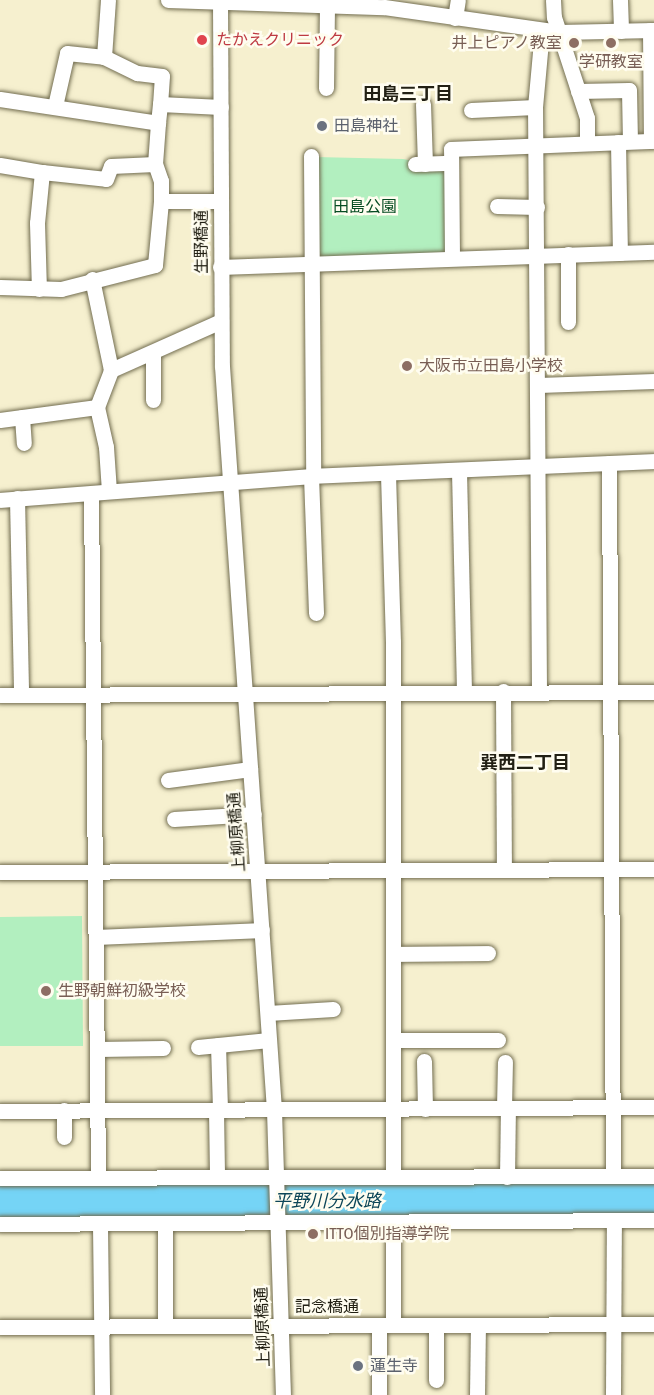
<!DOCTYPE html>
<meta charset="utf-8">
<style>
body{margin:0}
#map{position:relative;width:654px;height:1395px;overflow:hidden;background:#f6f0cf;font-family:"Fira Sans Condensed","Noto Sans JP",sans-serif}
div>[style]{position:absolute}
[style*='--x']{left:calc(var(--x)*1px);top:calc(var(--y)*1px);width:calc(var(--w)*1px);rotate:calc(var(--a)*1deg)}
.green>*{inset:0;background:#b2efbf}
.water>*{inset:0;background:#75d4f6}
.roads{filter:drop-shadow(0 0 2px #726d50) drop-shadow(0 0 2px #726d50)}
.minor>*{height:15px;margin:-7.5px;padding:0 7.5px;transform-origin:7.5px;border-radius:7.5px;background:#fff}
.dots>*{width:16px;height:16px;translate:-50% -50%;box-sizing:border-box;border:3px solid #fffdf0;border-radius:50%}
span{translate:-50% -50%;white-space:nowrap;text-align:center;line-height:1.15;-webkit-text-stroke:5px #fffdf0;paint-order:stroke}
.health-label{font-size:16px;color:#be3a42}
.left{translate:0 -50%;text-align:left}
.education-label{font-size:16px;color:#785e54}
.right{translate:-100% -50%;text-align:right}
.worship-label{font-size:16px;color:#5b616d}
.park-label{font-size:16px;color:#064c22}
.street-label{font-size:16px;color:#222014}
.neighbourhood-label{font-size:18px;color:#222014;font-weight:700}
.water-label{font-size:18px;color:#0d4658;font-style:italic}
</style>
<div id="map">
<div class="green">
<div style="clip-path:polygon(315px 157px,403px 159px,446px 167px,446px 252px,318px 259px)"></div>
<div style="clip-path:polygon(82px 916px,83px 1046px,0 1046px,0 917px)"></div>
</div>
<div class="water">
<div style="clip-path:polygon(654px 1181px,654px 1215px,0 1218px,0 1184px)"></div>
</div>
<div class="roads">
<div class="minor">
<div style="--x:168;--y:0;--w:216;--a:1.9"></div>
<div style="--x:384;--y:7;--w:177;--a:8.1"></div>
<div style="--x:559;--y:32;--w:95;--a:-1.2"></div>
<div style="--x:220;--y:0;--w:366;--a:89.7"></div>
<div style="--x:222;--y:366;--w:746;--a:86"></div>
<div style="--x:274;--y:1110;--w:285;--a:88.2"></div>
<div style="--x:553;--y:0;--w:17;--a:87"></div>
<div style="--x:554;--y:17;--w:106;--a:71.9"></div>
<div style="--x:587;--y:118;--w:25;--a:90"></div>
<div style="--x:620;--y:0;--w:31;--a:88"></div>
<div style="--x:455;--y:18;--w:18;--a:-81"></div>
<div style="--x:650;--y:30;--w:111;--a:89.5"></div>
<div style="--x:104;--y:57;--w:57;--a:-86"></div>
<div style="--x:326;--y:88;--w:83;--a:-89.3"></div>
<div style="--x:578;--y:91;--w:51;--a:-1.1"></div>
<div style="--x:629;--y:90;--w:51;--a:88.9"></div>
<div style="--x:0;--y:99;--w:160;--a:8.6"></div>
<div style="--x:158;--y:123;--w:19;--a:-84"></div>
<div style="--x:160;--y:104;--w:61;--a:2.8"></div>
<div style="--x:423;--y:104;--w:60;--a:88.1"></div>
<div style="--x:55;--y:106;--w:54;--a:-77.2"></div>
<div style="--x:67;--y:53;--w:37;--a:6"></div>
<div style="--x:104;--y:57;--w:37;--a:26"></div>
<div style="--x:137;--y:73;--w:25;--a:7"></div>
<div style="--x:162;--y:76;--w:28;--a:94"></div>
<div style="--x:471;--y:110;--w:64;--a:-2.7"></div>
<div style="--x:618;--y:142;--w:111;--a:89"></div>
<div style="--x:311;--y:156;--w:320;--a:89.6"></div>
<div style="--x:415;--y:164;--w:36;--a:-2"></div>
<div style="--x:0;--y:165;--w:43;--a:9.5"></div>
<div style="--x:42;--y:172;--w:51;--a:95.6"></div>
<div style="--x:37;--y:223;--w:66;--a:88.3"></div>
<div style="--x:42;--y:172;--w:64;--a:6.2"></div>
<div style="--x:106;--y:179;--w:14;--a:-69"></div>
<div style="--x:111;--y:166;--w:44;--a:-2.6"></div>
<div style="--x:161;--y:201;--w:59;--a:0"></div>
<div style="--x:497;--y:206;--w:40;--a:1.4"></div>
<div style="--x:568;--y:254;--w:68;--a:90"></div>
<div style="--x:452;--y:256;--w:107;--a:-90.5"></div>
<div style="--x:451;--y:149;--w:203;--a:-2.3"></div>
<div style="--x:220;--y:267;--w:434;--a:-2"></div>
<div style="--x:92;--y:279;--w:93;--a:78.2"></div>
<div style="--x:0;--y:287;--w:61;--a:1.9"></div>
<div style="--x:61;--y:289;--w:97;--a:-14.3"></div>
<div style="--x:155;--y:265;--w:64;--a:-84.6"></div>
<div style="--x:161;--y:201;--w:20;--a:-90"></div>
<div style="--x:161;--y:181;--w:18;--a:-109"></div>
<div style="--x:155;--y:164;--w:41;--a:-85.8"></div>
<div style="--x:153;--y:353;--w:47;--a:90"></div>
<div style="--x:539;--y:385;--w:115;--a:-2"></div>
<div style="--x:97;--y:407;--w:41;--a:77.3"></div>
<div style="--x:106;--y:447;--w:44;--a:86.1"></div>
<div style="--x:22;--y:417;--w:26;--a:86"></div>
<div style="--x:0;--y:420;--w:98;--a:-7.6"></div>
<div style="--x:97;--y:407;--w:40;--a:-69"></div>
<div style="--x:111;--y:370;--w:120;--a:-24"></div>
<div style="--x:609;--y:463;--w:713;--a:89.68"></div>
<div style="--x:459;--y:471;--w:220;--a:88.7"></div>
<div style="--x:388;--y:474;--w:168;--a:88.3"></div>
<div style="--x:393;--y:642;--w:535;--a:90"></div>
<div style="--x:311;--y:476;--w:137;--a:87.9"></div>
<div style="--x:91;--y:495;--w:682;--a:89.41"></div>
<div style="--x:17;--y:498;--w:197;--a:88.8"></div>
<div style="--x:0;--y:500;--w:312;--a:-4.4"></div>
<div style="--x:311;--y:476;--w:343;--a:-2.5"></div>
<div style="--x:503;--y:691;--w:179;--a:89.7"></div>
<div style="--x:539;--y:691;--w:584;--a:-90.39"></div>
<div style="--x:535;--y:107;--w:77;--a:-84.8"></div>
<div style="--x:0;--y:695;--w:654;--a:-0.26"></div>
<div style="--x:168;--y:780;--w:83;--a:-7.6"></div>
<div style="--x:174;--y:819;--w:80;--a:-3.6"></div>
<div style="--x:0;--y:872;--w:654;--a:-0.26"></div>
<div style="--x:97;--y:937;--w:165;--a:-2.4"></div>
<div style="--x:394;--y:954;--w:94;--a:-0.6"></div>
<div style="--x:268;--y:1013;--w:65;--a:-3.5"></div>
<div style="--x:394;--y:1040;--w:104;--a:0"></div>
<div style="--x:218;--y:1045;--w:65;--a:88.2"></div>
<div style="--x:198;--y:1047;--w:71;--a:-5.6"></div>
<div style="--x:98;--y:1049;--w:65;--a:-0.9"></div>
<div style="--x:424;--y:1061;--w:48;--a:88.8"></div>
<div style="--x:504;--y:1108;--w:46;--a:-88.8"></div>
<div style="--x:216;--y:1110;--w:67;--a:89.1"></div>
<div style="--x:0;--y:1111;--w:654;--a:-0.35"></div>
<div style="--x:64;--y:1137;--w:27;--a:-90"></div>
<div style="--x:507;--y:1177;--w:69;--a:-89.2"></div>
<div style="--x:0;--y:1178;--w:654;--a:-0.18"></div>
<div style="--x:393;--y:1222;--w:103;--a:90"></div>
<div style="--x:0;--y:1224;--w:654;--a:-0.35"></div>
<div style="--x:165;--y:1224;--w:102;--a:90"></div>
<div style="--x:100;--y:1225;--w:170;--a:89.3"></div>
<div style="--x:379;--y:1325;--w:70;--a:90"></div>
<div style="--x:436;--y:1325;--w:55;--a:90"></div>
<div style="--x:0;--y:1327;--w:654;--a:-0.26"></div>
<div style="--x:477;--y:1395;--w:70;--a:-89.2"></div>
<div style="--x:613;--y:1395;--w:175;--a:-89.7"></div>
</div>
</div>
<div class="dots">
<div style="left:202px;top:40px;background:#e0444e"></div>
<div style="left:574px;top:43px;background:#8d6e63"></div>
<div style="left:611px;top:43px;background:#8d6e63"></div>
<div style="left:322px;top:126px;background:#6b7280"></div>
<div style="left:407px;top:366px;background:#8d6e63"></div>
<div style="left:46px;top:991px;background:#8d6e63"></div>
<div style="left:313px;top:1234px;background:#8d6e63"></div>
<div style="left:358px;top:1366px;background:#6b7280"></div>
</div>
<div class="health-label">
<span class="left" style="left:216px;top:40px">たかえクリニック</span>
</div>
<div class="education-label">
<span class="right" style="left:562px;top:43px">井上ピアノ教室</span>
<span style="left:611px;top:62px">学研教室</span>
<span class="left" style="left:419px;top:366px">大阪市立田島小学校</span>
<span class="left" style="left:58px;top:991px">生野朝鮮初級学校</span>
<span class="left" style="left:325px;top:1234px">ITTO個別指導学院</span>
</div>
<div class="worship-label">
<span class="left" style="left:334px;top:126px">田島神社</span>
<span class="left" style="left:370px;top:1366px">蓮生寺</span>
</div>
<div class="park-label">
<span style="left:365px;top:207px">田島公園</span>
</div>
<div class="street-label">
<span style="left:202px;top:242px;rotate:-90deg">生野橋通</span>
<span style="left:237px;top:832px;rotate:-94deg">上柳原橋通</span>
<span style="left:327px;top:1307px">記念橋通</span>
<span style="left:263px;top:1327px;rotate:-92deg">上柳原橋通</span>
</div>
<div class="neighbourhood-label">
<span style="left:408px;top:94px">田島三丁目</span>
<span style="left:525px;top:763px">巽西二丁目</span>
</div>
<div class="water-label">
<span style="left:327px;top:1201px">平野川分水路</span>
</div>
</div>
